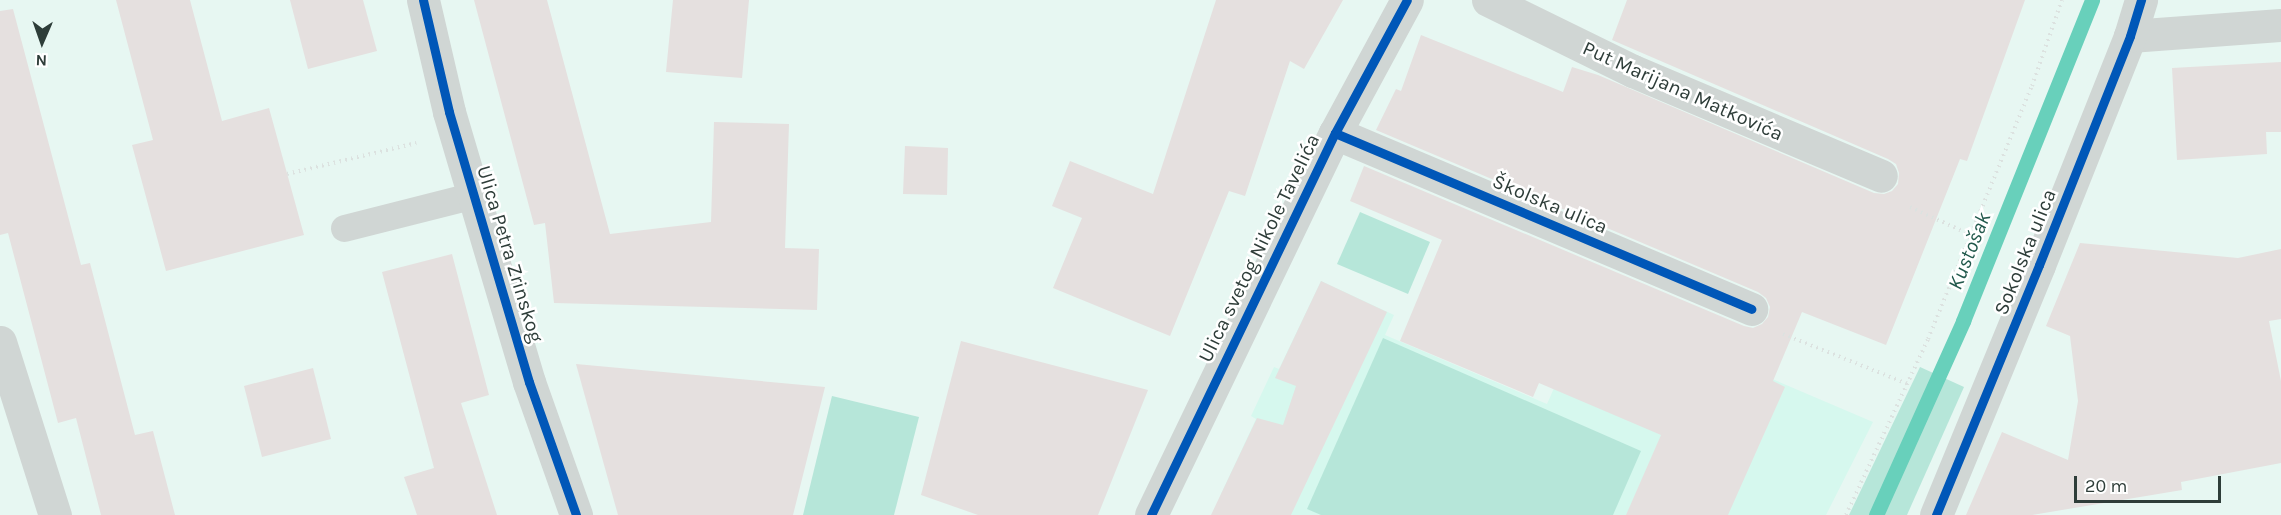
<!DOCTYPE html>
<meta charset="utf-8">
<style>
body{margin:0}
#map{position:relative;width:2281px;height:515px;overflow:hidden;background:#e7f7f2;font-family:Karla,sans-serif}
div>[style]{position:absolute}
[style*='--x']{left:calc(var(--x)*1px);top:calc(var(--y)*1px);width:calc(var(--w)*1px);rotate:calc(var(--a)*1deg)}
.built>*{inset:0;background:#d6f8ee}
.green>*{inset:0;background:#b6e6d9}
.stream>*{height:15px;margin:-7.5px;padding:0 7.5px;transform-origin:7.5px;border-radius:7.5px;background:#68d0bb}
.building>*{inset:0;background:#e5e0df}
.path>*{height:4px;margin-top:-2px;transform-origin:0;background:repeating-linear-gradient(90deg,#dce2e0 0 1.5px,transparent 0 6px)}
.service>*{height:27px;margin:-13.5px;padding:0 13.5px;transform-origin:13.5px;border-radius:13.5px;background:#d0d6d4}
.minor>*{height:33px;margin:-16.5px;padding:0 16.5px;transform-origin:16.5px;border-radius:16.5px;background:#d0d6d4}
.tertiary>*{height:33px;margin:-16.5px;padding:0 16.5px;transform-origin:16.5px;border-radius:16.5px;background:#d0d6d4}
.cycleway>*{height:9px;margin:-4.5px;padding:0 4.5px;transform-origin:4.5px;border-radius:4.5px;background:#0057b8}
span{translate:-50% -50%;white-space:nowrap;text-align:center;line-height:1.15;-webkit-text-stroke:5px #fff;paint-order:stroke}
.street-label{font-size:20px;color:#2e3d39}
.water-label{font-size:21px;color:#22594c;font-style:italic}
.north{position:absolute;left:12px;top:12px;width:60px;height:60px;-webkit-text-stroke:4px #fff;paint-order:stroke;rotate:182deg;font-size:16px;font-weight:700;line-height:24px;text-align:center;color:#2e3d39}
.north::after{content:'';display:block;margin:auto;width:21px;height:27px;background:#2e3d39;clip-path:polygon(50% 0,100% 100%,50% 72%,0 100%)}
.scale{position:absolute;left:2074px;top:476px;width:147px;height:27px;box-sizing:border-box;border:3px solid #2e3d39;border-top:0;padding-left:8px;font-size:18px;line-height:21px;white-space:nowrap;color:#2e3d39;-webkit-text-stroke:4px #fff;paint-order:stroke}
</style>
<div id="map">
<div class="built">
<div style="clip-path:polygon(1321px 281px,1394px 315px,1385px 335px,1547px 404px,1592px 302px,1873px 422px,1826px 515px,1265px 515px,1221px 494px,1256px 419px,1251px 416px,1274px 367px,1279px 369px)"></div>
</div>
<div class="green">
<div style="clip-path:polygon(1360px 212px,1430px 242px,1408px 294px,1337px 264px)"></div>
<div style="clip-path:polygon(1383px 338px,1641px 451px,1613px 515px,1321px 515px,1307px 509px)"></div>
<div style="clip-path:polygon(1920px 367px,1964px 387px,1907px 515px,1849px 515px)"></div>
<div style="clip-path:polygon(832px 396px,919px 417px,894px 515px,803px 515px)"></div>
</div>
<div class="stream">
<div style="--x:1876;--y:515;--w:213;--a:-65.8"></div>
<div style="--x:1963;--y:321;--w:346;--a:-68.1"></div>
</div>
<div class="building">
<div style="clip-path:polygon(116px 0,190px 0,222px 121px,269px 108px,304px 235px,166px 271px,132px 145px,153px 140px)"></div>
<div style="clip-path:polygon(290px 0,363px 0,377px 51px,308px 69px)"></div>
<div style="clip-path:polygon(474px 0,547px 0,610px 234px,711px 222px,714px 122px,789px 124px,785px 248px,819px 249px,817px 310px,554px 303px,545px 223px,534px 225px)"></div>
<div style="clip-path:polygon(673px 0,749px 0,742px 78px,666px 72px)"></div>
<div style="clip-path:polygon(1216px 0,1343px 0,1304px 69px,1290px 61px,1245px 196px,1229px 191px,1170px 336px,1053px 288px,1082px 218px,1052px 206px,1070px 161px,1153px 194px)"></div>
<div style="clip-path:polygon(1627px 0,2025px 0,1967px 161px,1960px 159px,1886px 345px,1802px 312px,1773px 381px,1785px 387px,1728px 515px,1626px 515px,1661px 435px,1539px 383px,1533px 397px,1400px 341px,1442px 240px,1350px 201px,1364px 166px,1744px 326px,1753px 328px,1762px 324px,1768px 317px,1770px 307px,1766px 298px,1758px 292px,1376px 130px,1396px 89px,1401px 91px,1421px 35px,1563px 92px,1572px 67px,1598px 75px,1874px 193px,1884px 194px,1892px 191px,1898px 184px,1899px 173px,1896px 164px,1888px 159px,1612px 40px)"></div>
<div style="clip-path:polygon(13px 9px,81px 265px,90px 263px,135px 435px,153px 431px,175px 515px,101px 515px,76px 418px,58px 423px,8px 233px,0 235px,0 11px)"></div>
<div style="clip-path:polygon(2281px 62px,2281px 132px,2266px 132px,2267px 154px,2177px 160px,2172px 68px)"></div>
<div style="clip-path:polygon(905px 146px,948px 148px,947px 195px,903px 194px)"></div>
<div style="clip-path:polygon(2080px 243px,2238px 258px,2281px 249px,2281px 319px,2269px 321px,2281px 381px,2281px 463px,2181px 482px,2182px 490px,2032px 515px,1966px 515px,2002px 432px,2068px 460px,2078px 401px,2070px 336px,2046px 326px)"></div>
<div style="clip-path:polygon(452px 254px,489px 395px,461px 403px,497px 515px,417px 515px,404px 477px,434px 468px,382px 272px)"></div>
<div style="clip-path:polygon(1321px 281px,1387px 312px,1291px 515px,1211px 515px,1257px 418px,1283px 425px,1296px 386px,1275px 378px)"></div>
<div style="clip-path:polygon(961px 341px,1148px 390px,1098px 515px,978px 515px,921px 495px)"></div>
<div style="clip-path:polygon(576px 364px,825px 387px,793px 515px,618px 515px)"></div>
<div style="clip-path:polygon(313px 368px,331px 439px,262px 457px,244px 386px)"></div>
</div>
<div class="path">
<div style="--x:287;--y:174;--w:133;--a:-13.5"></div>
<div style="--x:1910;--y:207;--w:79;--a:24.6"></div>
<div style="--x:1783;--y:334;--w:135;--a:21.8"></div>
<div style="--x:1846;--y:515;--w:194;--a:-65"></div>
<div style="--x:1928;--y:339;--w:274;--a:-67.7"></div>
<div style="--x:2032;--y:86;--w:91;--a:-70.8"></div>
</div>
<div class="service">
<div style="--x:344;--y:228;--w:134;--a:-14.2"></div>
</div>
<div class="minor">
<div style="--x:423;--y:0;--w:115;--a:76.9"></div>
<div style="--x:449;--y:112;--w:282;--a:73.5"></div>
<div style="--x:529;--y:382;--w:141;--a:70.5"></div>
<div style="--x:1488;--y:0;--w:161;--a:26.1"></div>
<div style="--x:1633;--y:71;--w:269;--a:22.9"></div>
<div style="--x:2130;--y:36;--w:151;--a:-4.2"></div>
<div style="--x:1335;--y:133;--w:452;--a:22.9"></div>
<div style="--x:0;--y:342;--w:182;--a:72.4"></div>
<div style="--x:1151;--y:515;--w:424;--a:-64.3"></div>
<div style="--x:1335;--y:133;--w:151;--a:-61.6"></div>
</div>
<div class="tertiary">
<div style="--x:1936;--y:515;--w:270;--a:-67.6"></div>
<div style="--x:2039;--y:265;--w:246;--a:-68.3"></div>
<div style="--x:2130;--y:36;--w:38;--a:-73"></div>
</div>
<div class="cycleway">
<div style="--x:423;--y:0;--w:115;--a:76.9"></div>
<div style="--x:449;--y:112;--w:282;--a:73.5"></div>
<div style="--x:529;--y:382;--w:141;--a:70.5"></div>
<div style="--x:1335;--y:133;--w:452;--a:22.9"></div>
<div style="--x:1151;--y:515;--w:424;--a:-64.3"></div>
<div style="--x:1335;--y:133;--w:151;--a:-61.6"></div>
<div style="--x:1936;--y:515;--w:270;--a:-67.6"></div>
<div style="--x:2039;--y:265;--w:246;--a:-68.3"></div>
<div style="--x:2130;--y:36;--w:38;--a:-73"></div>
</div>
<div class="street-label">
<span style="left:1683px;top:91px;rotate:24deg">Put Marijana Matkovića</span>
<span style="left:1550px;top:204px;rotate:23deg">Školska ulica</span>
<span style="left:1259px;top:248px;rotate:-64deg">Ulica svetog Nikole Tavelića</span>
<span style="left:2025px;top:252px;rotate:-68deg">Sokolska ulica</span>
<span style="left:510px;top:254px;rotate:73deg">Ulica Petra Zrinskog</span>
</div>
<div class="water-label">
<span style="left:1969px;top:251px;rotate:-68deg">Kustošak</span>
</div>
<div class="north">N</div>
<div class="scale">20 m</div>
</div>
